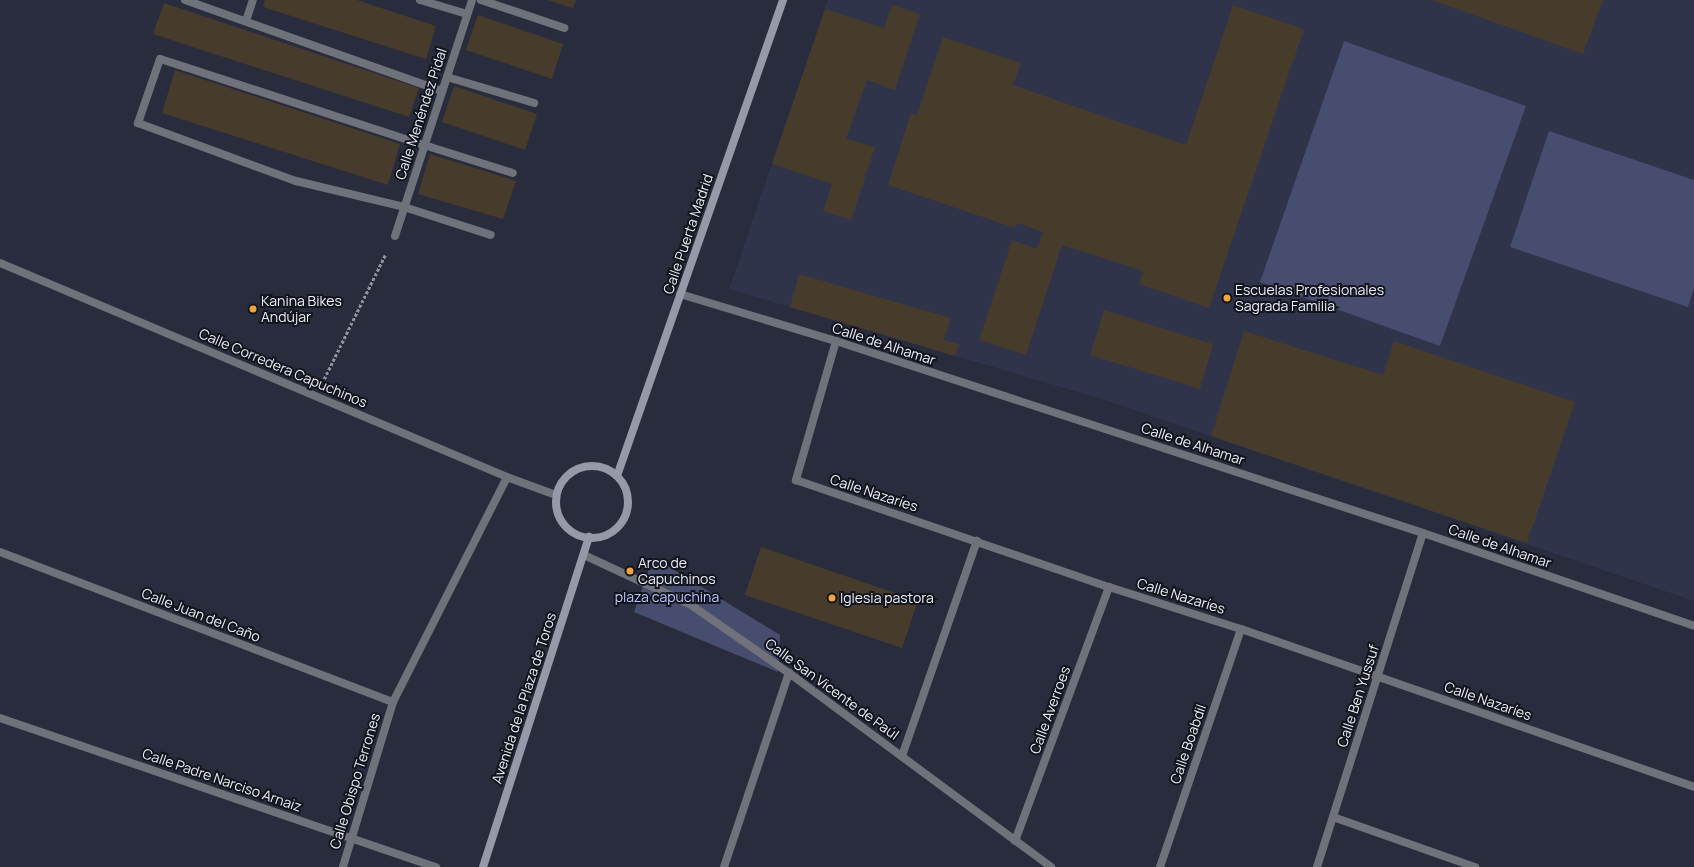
<!DOCTYPE html>
<meta charset="utf-8">
<style>
body{margin:0}
#map{position:relative;width:1694px;height:867px;overflow:hidden;background:#292c3d;font-family:Manrope,sans-serif}
div>[style]{position:absolute}
[style*='--x']{left:calc(var(--x)*1px);top:calc(var(--y)*1px);width:calc(var(--w)*1px);rotate:calc(var(--a)*1deg)}
.built>*{inset:0;background:#2f344b}
.green>*{inset:0;background:#464d6e}
.building>*{inset:0;background:#473b2c}
.path>*{height:2.5px;margin-top:-1.25px;transform-origin:0;background:repeating-linear-gradient(90deg,#9093a0 0 3px,transparent 0 5px)}
.pedestrian>*{height:8px;margin:-4px;padding:0 4px;transform-origin:4px;border-radius:4px;background:#70727b}
.minor>*{height:8px;margin:-4px;padding:0 4px;transform-origin:4px;border-radius:4px;background:#70727b}
.tertiary>*{height:8px;margin:-4px;padding:0 4px;transform-origin:4px;border-radius:4px;background:#70727b}
.secondary>*{height:8px;margin:-4px;padding:0 4px;transform-origin:4px;border-radius:4px;background:#9699a7}
.secondary>.ring{margin:-4px;padding:0;box-sizing:content-box;background:none;border:8px solid #9699a7;border-radius:50%}
.dots>*{width:11px;height:11px;translate:-50% -50%;box-sizing:border-box;border:2px solid #13151d;border-radius:50%}
span{translate:-50% -50%;white-space:nowrap;text-align:center;line-height:1.15;-webkit-text-stroke:4px #13151d;paint-order:stroke}
.street-label{font-size:14px;color:#ebeef9}
.poi-label{font-size:14px;color:#ebeef9}
.left{translate:0 -50%;text-align:left}
.park-label{font-size:14px;color:#bac6fe}
</style>
<div id="map">
<div class="built">
<div style="clip-path:polygon(828px 0,1694px 0,1694px 601px,1105px 400px,729px 289px)"></div>
</div>
<div class="green">
<div style="clip-path:polygon(1344px 41px,1526px 106px,1440px 346px,1260px 282px)"></div>
<div style="clip-path:polygon(1549px 131px,1694px 180px,1694px 288px,1688px 307px,1510px 247px)"></div>
<div style="clip-path:polygon(653px 557px,780px 635px,778px 672px,634px 612px)"></div>
</div>
<div class="building">
<div style="clip-path:polygon(265px 0,357px 0,436px 26px,426px 59px,263px 7px)"></div>
<div style="clip-path:polygon(548px 0,576px 0,573px 8px)"></div>
<div style="clip-path:polygon(1432px 0,1603px 0,1583px 54px)"></div>
<div style="clip-path:polygon(164px 3px,419px 88px,409px 117px,153px 34px)"></div>
<div style="clip-path:polygon(892px 5px,920px 14px,895px 90px,867px 80px,846px 139px,875px 147px,851px 220px,823px 211px,832px 184px,772px 164px,825px 9px,884px 28px)"></div>
<div style="clip-path:polygon(1233px 5px,1304px 29px,1209px 308px,1139px 284px,1143px 271px,1062px 245px,1026px 355px,979px 340px,1012px 240px,1037px 249px,1043px 232px,1017px 223px,1015px 228px,888px 185px,911px 113px,917px 115px,943px 37px,1021px 63px,1013px 85px,1186px 145px)"></div>
<div style="clip-path:polygon(478px 15px,563px 44px,552px 79px,466px 50px)"></div>
<div style="clip-path:polygon(175px 70px,400px 144px,388px 185px,162px 113px)"></div>
<div style="clip-path:polygon(454px 86px,537px 114px,525px 150px,442px 122px)"></div>
<div style="clip-path:polygon(430px 154px,516px 181px,503px 219px,418px 194px)"></div>
<div style="clip-path:polygon(799px 274px,951px 318px,944px 340px,959px 344px,955px 356px,790px 307px)"></div>
<div style="clip-path:polygon(1104px 310px,1213px 344px,1200px 389px,1090px 355px)"></div>
<div style="clip-path:polygon(1244px 331px,1383px 375px,1394px 341px,1575px 402px,1527px 543px,1211px 436px)"></div>
<div style="clip-path:polygon(761px 547px,918px 601px,902px 648px,745px 595px)"></div>
</div>
<div class="path">
<div style="--x:324;--y:379;--w:140;--a:-63.8"></div>
</div>
<div class="pedestrian">
<div style="--x:481;--y:0;--w:88;--a:18.6"></div>
<div style="--x:185;--y:67;--w:26;--a:-162"></div>
<div style="--x:160;--y:59;--w:68;--a:109"></div>
<div style="--x:138;--y:123;--w:168;--a:20.2"></div>
<div style="--x:447;--y:77;--w:91;--a:16.6"></div>
<div style="--x:424;--y:145;--w:93;--a:17.5"></div>
<div style="--x:584;--y:555;--w:118;--a:25"></div>
<div style="--x:691;--y:605;--w:119;--a:34.8"></div>
<div style="--x:393;--y:702;--w:252;--a:-63.1"></div>
</div>
<div class="minor">
<div style="--x:185;--y:0;--w:273;--a:19.5"></div>
<div style="--x:420;--y:0;--w:49;--a:16.6"></div>
<div style="--x:246;--y:21;--w:22;--a:-72"></div>
<div style="--x:185;--y:67;--w:251;--a:18.1"></div>
<div style="--x:296;--y:181;--w:111;--a:13.5"></div>
<div style="--x:404;--y:207;--w:91;--a:17.8"></div>
<div style="--x:395;--y:236;--w:248;--a:-71.9"></div>
<div style="--x:836;--y:341;--w:145;--a:106.1"></div>
<div style="--x:796;--y:480;--w:331;--a:18.9"></div>
<div style="--x:1109;--y:587;--w:139;--a:17.7"></div>
<div style="--x:1241;--y:629;--w:480;--a:19.2"></div>
<div style="--x:0;--y:552;--w:421;--a:20.9"></div>
<div style="--x:393;--y:702;--w:172;--a:106.9"></div>
<div style="--x:0;--y:718;--w:461;--a:18.9"></div>
<div style="--x:902;--y:756;--w:228;--a:-70.8"></div>
<div style="--x:1333;--y:817;--w:151;--a:19.4"></div>
<div style="--x:1015;--y:841;--w:271;--a:-69.7"></div>
<div style="--x:724;--y:867;--w:205;--a:-71.5"></div>
<div style="--x:1160;--y:867;--w:251;--a:-71.2"></div>
</div>
<div class="tertiary">
<div style="--x:0;--y:263;--w:550;--a:22.88"></div>
<div style="--x:507;--y:477;--w:52;--a:20.2"></div>
<div style="--x:680;--y:294;--w:163;--a:16.8"></div>
<div style="--x:836;--y:341;--w:618;--a:18.11"></div>
<div style="--x:1423;--y:533;--w:287;--a:18.9"></div>
<div style="--x:789;--y:673;--w:326;--a:36.5"></div>
<div style="--x:1317;--y:867;--w:350;--a:-72.4"></div>
</div>
<div class="secondary">
<div class="ring" style="left:556px;top:466px;width:64px;height:64px"></div>
<div style="--x:617;--y:476;--w:504;--a:-70.77"></div>
<div style="--x:483;--y:867;--w:347;--a:-72.2"></div>
</div>
<div class="dots">
<div style="left:1227px;top:298px;background:#efa73d"></div>
<div style="left:253px;top:309px;background:#efa73d"></div>
<div style="left:630px;top:571px;background:#efa73d"></div>
<div style="left:832px;top:598px;background:#efa73d"></div>
</div>
<div class="street-label">
<span style="left:421px;top:114px;rotate:-72deg">Calle Menéndez Pidal</span>
<span style="left:688px;top:234px;rotate:-71deg">Calle Puerta Madrid</span>
<span style="left:884px;top:344px;rotate:18deg">Calle de Alhamar</span>
<span style="left:283px;top:368px;rotate:23deg">Calle Corredera Capuchinos</span>
<span style="left:1193px;top:444px;rotate:18deg">Calle de Alhamar</span>
<span style="left:874px;top:493px;rotate:18deg">Calle Nazaríes</span>
<span style="left:1500px;top:546px;rotate:19deg">Calle de Alhamar</span>
<span style="left:1181px;top:596px;rotate:17deg">Calle Nazaríes</span>
<span style="left:201px;top:615px;rotate:21deg">Calle Juan del Caño</span>
<span style="left:832px;top:689px;rotate:36deg">Calle San Vicente de Paúl</span>
<span style="left:1358px;top:696px;rotate:-72deg">Calle Ben Yussuf</span>
<span style="left:524px;top:698px;rotate:-72deg">Avenida de la Plaza de Toros</span>
<span style="left:1488px;top:701px;rotate:19deg">Calle Nazaríes</span>
<span style="left:1050px;top:710px;rotate:-70deg">Calle Averroes</span>
<span style="left:1188px;top:744px;rotate:-71deg">Calle Boabdil</span>
<span style="left:222px;top:780px;rotate:19deg">Calle Padre Narciso Arnaiz</span>
<span style="left:355px;top:781px;rotate:-73deg">Calle Obispo Terrones</span>
</div>
<div class="poi-label">
<span class="left" style="left:1235px;top:298px">Escuelas Profesionales<br>Sagrada Familia</span>
<span class="left" style="left:261px;top:309px">Kanina Bikes<br>Andújar</span>
<span class="left" style="left:638px;top:571px">Arco de<br>Capuchinos</span>
<span class="left" style="left:840px;top:598px">Iglesia pastora</span>
</div>
<div class="park-label">
<span style="left:667px;top:597px">plaza capuchina</span>
</div>
</div>
